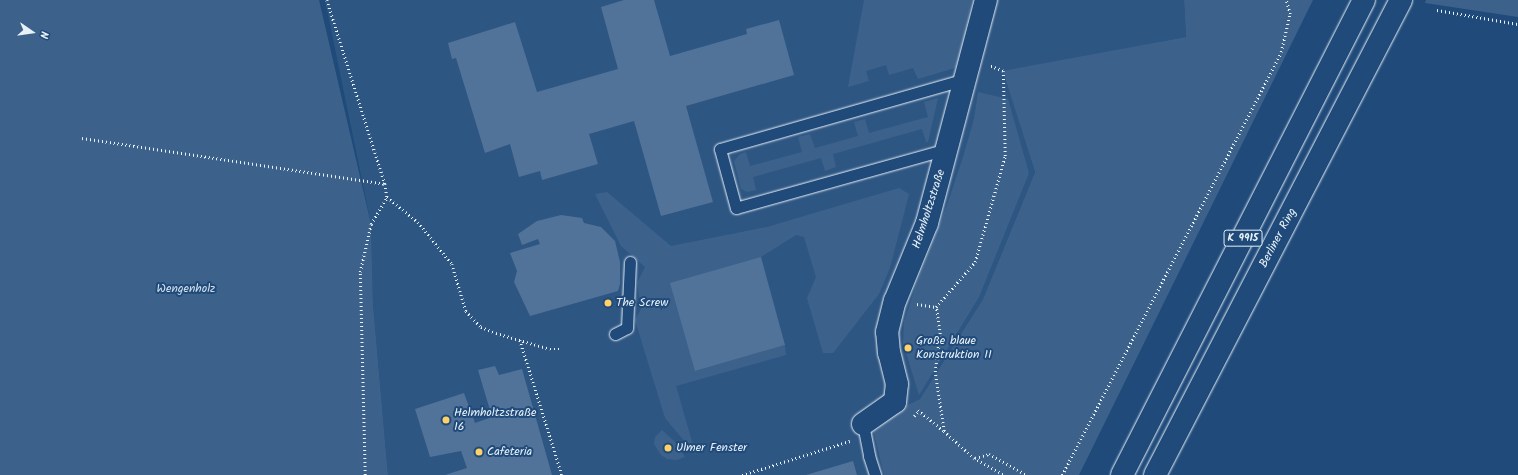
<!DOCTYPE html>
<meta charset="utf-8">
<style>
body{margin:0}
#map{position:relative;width:1518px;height:475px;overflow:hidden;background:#1f4a7a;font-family:Kalam,sans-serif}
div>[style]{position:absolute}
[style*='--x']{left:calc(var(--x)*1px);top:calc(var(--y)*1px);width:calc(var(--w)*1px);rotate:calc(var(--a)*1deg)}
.built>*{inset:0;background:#2e5683}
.green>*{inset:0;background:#3c628c}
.building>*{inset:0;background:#517399}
.path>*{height:2.5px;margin-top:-1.25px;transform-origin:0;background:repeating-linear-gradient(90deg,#e8f1f8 0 1px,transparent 0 4px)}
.roads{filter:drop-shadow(0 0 1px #e8f1f8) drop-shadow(0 0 1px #e8f1f8)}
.service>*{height:11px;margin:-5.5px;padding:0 5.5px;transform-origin:5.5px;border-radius:5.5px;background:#1f4a7a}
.minor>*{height:22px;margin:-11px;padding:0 11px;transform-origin:11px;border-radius:11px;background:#1f4a7a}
.trunk>*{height:22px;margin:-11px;padding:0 11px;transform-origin:11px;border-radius:11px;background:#1f4a7a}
.dots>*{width:11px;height:11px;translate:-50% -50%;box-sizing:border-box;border:2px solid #1f4a7a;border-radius:50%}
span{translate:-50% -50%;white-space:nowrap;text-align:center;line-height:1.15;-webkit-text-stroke:4px #1f4a7a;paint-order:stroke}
.shield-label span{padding:1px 3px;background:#1f4a7a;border:1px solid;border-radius:3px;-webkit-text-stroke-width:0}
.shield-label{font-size:11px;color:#e8f1f8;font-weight:700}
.street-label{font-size:12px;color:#e8f1f8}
.park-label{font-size:12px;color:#d7e3ed}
.poi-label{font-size:12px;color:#e8f1f8}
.left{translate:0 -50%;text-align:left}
.north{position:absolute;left:12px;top:12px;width:40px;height:40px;-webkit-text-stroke:3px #1f4a7a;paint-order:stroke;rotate:103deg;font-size:11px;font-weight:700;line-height:16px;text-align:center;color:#e8f1f8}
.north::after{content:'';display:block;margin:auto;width:14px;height:18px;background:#e8f1f8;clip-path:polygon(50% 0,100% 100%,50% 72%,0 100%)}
</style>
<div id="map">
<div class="built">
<div style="clip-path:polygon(325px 0,1184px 0,1186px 37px,1004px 72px,1035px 172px,983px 299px,920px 399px,871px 422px,884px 475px,388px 475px,373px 304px,371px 224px)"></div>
</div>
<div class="green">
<div style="clip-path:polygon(0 0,319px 0,371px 224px,373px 304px,388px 475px,0 475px)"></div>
<div style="clip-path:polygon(864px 0,972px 0,958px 67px,918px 79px,913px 68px,889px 75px,886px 65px,866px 71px,869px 81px,848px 87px)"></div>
<div style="clip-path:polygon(1184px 0,1313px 0,1079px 475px,884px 475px,871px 422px,920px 399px,983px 299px,1035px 172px,1003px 71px,1186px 37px)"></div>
<div style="clip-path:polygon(1426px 0,1518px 0,1518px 17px,1425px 3px)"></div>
<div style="clip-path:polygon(978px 92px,1008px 99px,1029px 173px,979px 297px,919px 395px,903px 343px,904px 322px,917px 282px,947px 205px,963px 157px,974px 119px)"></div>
<div style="clip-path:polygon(938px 98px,928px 142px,926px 142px,922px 129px,833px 154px,836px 167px,825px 171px,821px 158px,753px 177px,756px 190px,747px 192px,741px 189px,734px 161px,740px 154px,746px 152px,750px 166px,802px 152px,798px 137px,810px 134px,815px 148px,858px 136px,854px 122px,865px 119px,869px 133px,928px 117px,924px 102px)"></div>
<div style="clip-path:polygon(899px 188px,909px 194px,890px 268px,879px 294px,833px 353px,823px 353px,807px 298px,816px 277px,804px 237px,796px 235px,761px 257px,695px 371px,785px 345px,786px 355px,676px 386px,696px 455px,665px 418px,635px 320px,641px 309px,637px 283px,645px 267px,621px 246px,595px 194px,607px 192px,671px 246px,767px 227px)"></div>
<div style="clip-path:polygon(662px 430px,674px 441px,685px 457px,677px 460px,667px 459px,661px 455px,654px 444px,655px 437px)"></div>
</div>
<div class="building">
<div style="clip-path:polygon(624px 0,654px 0,670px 56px,747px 34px,746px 29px,779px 20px,794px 75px,686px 106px,713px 202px,661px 216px,634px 121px,589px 134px,598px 164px,542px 180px,540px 171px,519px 177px,510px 144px,485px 153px,456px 58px,452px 59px,448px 43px,515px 22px,537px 92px,618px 69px,601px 7px)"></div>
<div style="clip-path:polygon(561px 215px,582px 218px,584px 223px,601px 227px,615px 241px,620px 262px,620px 284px,618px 291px,530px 316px,514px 282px,517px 271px,510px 253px,540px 244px,538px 239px,522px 245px,518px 234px,537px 221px)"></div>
<div style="clip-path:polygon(761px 257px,785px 345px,695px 371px,670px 283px)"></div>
<div style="clip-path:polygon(495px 366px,499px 375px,522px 369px,552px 475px,445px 475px,467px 468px,461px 451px,430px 457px,415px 409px,464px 393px,475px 423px,492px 417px,478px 370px)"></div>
<div style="clip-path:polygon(853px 461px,857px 475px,806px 475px)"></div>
</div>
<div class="path">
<div style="--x:327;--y:0;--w:193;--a:72.5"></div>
<div style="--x:385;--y:184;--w:13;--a:81"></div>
<div style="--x:387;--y:197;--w:40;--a:39"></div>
<div style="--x:418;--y:222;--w:54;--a:51"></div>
<div style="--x:452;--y:264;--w:49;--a:73.4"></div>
<div style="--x:466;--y:311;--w:22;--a:47"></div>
<div style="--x:481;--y:327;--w:16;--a:22"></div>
<div style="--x:496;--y:333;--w:56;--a:16.5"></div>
<div style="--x:550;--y:349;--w:10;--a:0"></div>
<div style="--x:1437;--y:10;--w:82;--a:9.8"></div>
<div style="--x:82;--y:138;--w:306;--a:8.6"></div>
<div style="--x:917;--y:304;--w:19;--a:9"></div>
<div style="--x:520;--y:340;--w:141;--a:72.7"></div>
<div style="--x:918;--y:410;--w:33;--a:39"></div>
<div style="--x:944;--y:431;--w:40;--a:42"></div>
<div style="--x:974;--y:458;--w:35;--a:29"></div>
<div style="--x:914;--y:416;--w:7;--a:-45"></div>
<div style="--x:944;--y:431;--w:60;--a:-98.7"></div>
<div style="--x:935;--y:372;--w:38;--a:-83"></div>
<div style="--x:940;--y:334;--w:27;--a:-98"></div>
<div style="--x:936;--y:307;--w:60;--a:-49.1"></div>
<div style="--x:975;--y:262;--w:110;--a:-74.2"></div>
<div style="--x:1005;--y:156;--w:85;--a:-91.3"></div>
<div style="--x:1003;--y:71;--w:14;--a:-159"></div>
<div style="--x:975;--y:458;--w:15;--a:-16"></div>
<div style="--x:989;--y:454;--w:43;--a:28.9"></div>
<div style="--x:365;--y:475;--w:203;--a:-91.4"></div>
<div style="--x:360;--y:272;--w:49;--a:-77.1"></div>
<div style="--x:371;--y:224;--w:31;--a:-59"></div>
<div style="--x:742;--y:475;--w:113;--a:-17.5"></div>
<div style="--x:1062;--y:475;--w:476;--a:-62.6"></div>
<div style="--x:1281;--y:52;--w:39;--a:-77"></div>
<div style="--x:1290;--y:14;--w:15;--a:-106"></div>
</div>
<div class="roads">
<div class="service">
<div style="--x:947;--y:149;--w:219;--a:164.4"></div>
<div style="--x:736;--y:208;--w:61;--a:-105.2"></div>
<div style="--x:720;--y:149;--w:256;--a:-15.9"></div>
<div style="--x:615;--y:334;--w:13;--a:-27"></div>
<div style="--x:627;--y:328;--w:66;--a:-87.4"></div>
<div style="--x:863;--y:424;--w:33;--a:79"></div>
<div style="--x:869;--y:456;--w:20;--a:72"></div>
</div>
<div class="minor">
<div style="--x:863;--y:424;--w:39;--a:-35"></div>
<div style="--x:895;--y:402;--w:18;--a:-84"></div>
<div style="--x:897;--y:384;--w:32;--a:-104"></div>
<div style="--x:889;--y:353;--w:21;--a:-95"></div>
<div style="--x:887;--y:332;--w:32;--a:-76"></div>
<div style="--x:895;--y:301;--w:84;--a:-67.7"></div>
<div style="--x:927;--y:223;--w:231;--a:-75.2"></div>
</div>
<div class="trunk">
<div style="--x:1122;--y:475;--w:533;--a:-63"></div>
<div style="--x:1155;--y:475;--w:535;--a:-62.62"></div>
</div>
</div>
<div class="dots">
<div style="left:608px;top:303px;background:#ffd166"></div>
<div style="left:908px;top:348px;background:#ffd166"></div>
<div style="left:446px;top:420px;background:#ffd166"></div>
<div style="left:668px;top:448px;background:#ffd166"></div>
<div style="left:479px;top:452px;background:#ffd166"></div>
</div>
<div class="shield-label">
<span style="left:1243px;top:238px">K 9915</span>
</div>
<div class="street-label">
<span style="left:929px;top:209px;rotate:-72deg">Helmholtzstraße</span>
<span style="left:1278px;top:238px;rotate:-62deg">Berliner Ring</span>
</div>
<div class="park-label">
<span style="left:186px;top:289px">Wengenholz</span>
</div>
<div class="poi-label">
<span class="left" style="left:616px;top:303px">The Screw</span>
<span class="left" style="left:916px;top:348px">Große blaue<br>Konstruktion II</span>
<span class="left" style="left:454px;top:420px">Helmholtzstraße<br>16</span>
<span class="left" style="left:676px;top:448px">Ulmer Fenster</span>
<span class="left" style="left:487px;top:452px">Cafeteria</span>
</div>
<div class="north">N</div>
</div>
